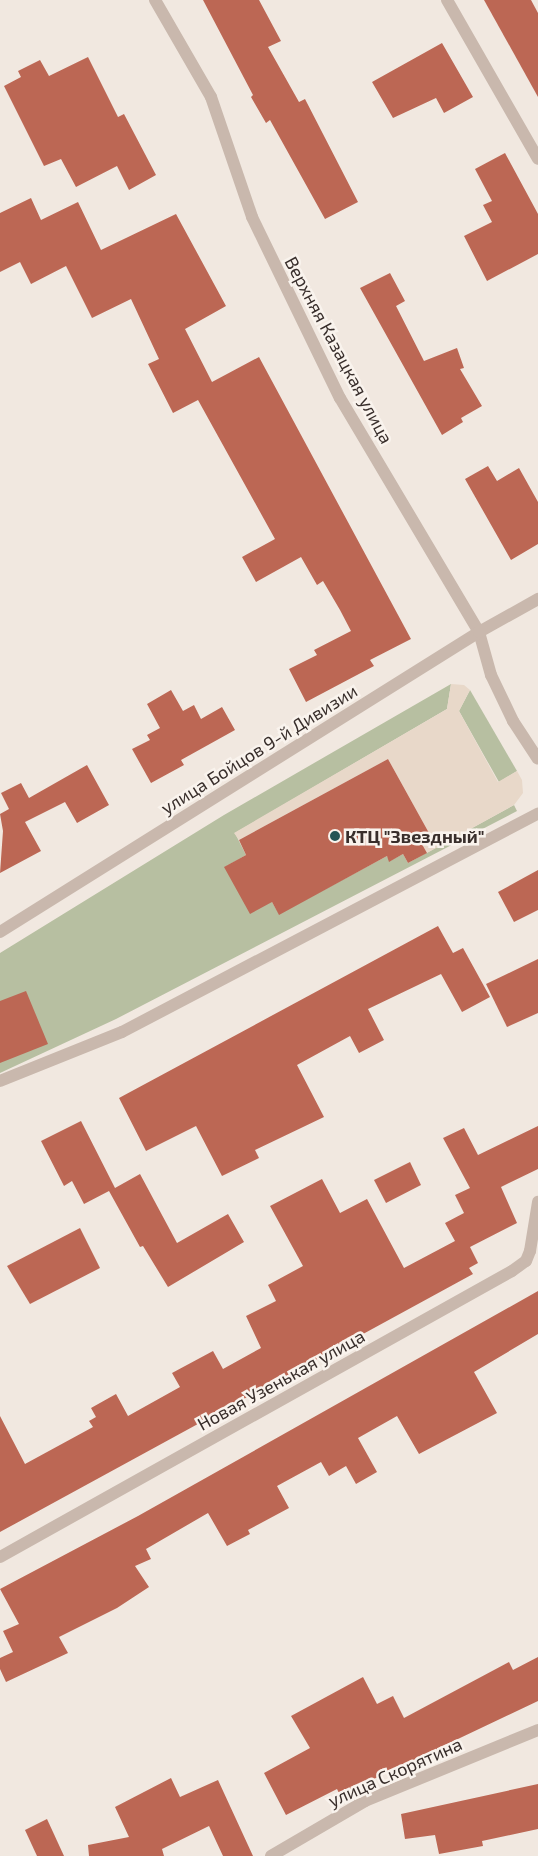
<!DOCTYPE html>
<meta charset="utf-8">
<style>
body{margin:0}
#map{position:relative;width:538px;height:1856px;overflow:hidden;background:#f1e8e0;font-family:"Exo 2",sans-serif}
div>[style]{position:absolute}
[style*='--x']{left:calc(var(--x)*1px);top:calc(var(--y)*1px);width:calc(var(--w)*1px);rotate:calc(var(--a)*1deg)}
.green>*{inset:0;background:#b7bfa1}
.plaza>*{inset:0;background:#e8d8c9}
.building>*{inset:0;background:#bc6754}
.minor>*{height:12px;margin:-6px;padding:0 6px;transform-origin:6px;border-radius:6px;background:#c9b8ad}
.dots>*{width:14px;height:14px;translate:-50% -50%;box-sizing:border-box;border:2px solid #f9f3ed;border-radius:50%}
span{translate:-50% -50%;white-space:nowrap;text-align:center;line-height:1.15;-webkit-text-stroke:5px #f9f3ed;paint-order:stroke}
.street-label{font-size:18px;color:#382e2b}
.poi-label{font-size:18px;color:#382e2b;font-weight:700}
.left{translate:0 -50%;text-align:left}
</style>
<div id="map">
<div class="green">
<div style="clip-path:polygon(451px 684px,447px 709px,235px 833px,246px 855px,225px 867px,272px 902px,279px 914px,387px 856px,390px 861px,403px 854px,408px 863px,514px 805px,517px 811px,116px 1019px,0 1073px,0 953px,224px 815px)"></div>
<div style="clip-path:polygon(470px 690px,517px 771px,499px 782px,459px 711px)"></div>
</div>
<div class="plaza">
<div style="clip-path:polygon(451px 684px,464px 685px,470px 690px,459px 711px,498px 782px,517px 771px,522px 780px,523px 793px,514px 805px,427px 853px,419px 839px,429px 833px,388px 759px,239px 840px,234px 833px,447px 709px)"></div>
</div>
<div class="building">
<div style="clip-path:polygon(203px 0,259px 0,281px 41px,268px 47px,299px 102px,305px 99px,358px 202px,325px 219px,270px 120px,266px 123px,251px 97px,253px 95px)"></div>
<div style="clip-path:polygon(484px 0,531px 0,538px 13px,538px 97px)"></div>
<div style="clip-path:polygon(442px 43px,473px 97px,444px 113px,436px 98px,393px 118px,372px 82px)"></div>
<div style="clip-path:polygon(88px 57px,118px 117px,124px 114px,156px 175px,129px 190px,117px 166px,76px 187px,61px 159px,44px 166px,4px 86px,21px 77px,18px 71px,40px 60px,49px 76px)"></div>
<div style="clip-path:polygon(505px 153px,538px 214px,538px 254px,487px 281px,464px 236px,492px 222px,483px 205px,492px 201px,475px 169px)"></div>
<div style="clip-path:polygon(31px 198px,41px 220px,78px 202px,101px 250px,176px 214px,226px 306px,185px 329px,212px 382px,259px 357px,411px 639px,370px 660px,374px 666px,306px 702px,289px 669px,317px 655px,314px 650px,351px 631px,340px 610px,323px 581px,317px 585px,301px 557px,256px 582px,242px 557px,275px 539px,198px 400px,173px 413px,148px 364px,159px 359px,131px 299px,92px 318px,66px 266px,31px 284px,20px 262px,0 272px,0 213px)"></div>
<div style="clip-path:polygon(390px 273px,405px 301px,396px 306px,424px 361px,457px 348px,464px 368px,460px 369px,482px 406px,461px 418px,463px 422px,442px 435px,360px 288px)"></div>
<div style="clip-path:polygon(488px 466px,497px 481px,519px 468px,538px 502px,538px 544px,511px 560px,465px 479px)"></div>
<div style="clip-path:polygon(171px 690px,183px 711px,194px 705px,201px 719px,222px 707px,235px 730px,181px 760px,184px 765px,151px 783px,132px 749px,150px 740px,147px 735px,160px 728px,147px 704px)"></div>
<div style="clip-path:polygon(388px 759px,429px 833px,419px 839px,427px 853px,408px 863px,403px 854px,389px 862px,387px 856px,279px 915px,272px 902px,250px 914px,224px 867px,246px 855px,239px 840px)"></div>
<div style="clip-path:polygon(87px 765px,109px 805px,77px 823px,65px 802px,25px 822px,41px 851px,0 873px,3px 831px,0 814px,9px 809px,1px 793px,21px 783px,29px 798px)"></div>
<div style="clip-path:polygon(538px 870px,538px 910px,514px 922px,498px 892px)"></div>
<div style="clip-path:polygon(438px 926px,453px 953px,463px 948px,490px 997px,462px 1012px,441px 974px,368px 1009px,384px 1040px,359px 1053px,350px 1036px,297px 1065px,324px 1117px,255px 1150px,259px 1158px,222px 1176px,196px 1126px,146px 1151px,119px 1098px)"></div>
<div style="clip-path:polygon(538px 959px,538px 1013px,507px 1027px,486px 984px)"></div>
<div style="clip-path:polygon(26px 991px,48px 1044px,0 1063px,0 1001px)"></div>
<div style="clip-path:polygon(81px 1121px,115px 1188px,140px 1174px,177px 1243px,228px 1214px,244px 1242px,168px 1287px,143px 1246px,140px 1247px,109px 1191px,84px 1204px,72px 1181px,64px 1186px,41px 1141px)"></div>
<div style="clip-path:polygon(538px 1126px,538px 1169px,501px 1187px,517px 1223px,470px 1247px,478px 1263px,469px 1268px,473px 1274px,0 1532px,0 1416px,25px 1464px,93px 1427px,89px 1421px,96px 1417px,91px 1408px,116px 1394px,128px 1416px,180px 1387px,172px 1373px,213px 1351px,223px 1369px,261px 1348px,246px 1316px,276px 1301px,268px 1285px,303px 1266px,270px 1206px,322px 1179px,340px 1213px,367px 1199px,404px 1268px,455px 1241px,445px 1223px,464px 1213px,455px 1195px,470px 1188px,443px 1138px,464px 1128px,478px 1155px)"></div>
<div style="clip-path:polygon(410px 1162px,421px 1185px,386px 1203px,374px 1180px)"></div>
<div style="clip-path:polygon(80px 1228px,100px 1268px,30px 1304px,7px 1266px)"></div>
<div style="clip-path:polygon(538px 1291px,538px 1334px,474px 1372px,497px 1413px,419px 1454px,397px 1416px,358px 1438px,377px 1472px,356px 1484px,346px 1466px,329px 1476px,321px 1462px,277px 1486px,289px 1508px,248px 1530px,250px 1534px,227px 1546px,208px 1513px,146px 1549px,151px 1559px,135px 1566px,149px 1587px,117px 1608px,59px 1637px,68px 1653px,6px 1682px,0 1669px,0 1658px,13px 1652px,3px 1631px,19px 1624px,0 1589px,138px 1516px)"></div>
<div style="clip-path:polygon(538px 1657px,538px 1701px,340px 1795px,337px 1789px,286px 1815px,264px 1773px,310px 1748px,291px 1716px,363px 1677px,377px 1704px,393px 1696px,404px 1718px,509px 1662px,513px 1670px)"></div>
<div style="clip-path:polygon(171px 1778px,180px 1797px,218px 1780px,253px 1856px,223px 1856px,209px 1826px,162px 1849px,164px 1856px,89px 1856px,88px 1845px,129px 1837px,115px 1807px)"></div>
<div style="clip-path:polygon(538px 1784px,538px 1829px,482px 1841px,483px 1846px,439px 1854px,435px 1835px,405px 1839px,401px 1814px)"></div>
<div style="clip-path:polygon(47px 1819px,64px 1856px,37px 1856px,25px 1830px)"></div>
</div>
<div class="minor">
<div style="--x:155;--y:0;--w:112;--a:60"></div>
<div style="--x:211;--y:97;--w:127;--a:71.1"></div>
<div style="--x:252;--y:217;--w:201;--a:64.1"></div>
<div style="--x:340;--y:398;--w:272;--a:59.3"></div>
<div style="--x:479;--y:632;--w:45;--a:74.4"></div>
<div style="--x:491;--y:675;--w:51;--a:64.4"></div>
<div style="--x:513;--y:721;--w:45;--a:56.7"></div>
<div style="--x:447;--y:0;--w:183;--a:60.2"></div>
<div style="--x:0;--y:932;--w:565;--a:-32.06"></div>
<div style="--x:479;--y:632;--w:68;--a:-29.2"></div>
<div style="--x:0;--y:1081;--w:131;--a:-21.9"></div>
<div style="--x:122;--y:1032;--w:470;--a:-27.7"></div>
<div style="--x:0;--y:1557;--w:586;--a:-29.19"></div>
<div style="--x:512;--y:1271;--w:17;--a:-36"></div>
<div style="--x:526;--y:1261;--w:11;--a:-68"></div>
<div style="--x:530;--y:1251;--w:50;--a:-80.7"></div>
<div style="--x:271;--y:1856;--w:109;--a:-30.3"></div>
<div style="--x:365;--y:1801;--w:187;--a:-22.3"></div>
</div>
<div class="dots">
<div style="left:335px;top:836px;background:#245556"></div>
</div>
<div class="street-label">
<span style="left:339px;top:350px;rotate:62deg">Верхняя Казацкая улица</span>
<span style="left:259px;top:749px;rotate:-32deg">улица Бойцов 9-й Дивизии</span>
<span style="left:281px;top:1380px;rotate:-29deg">Новая Узенькая улица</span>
<span style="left:395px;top:1772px;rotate:-24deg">улица Скорятина</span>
</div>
<div class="poi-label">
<span class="left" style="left:345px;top:836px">КТЦ "Звездный"</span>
</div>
</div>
